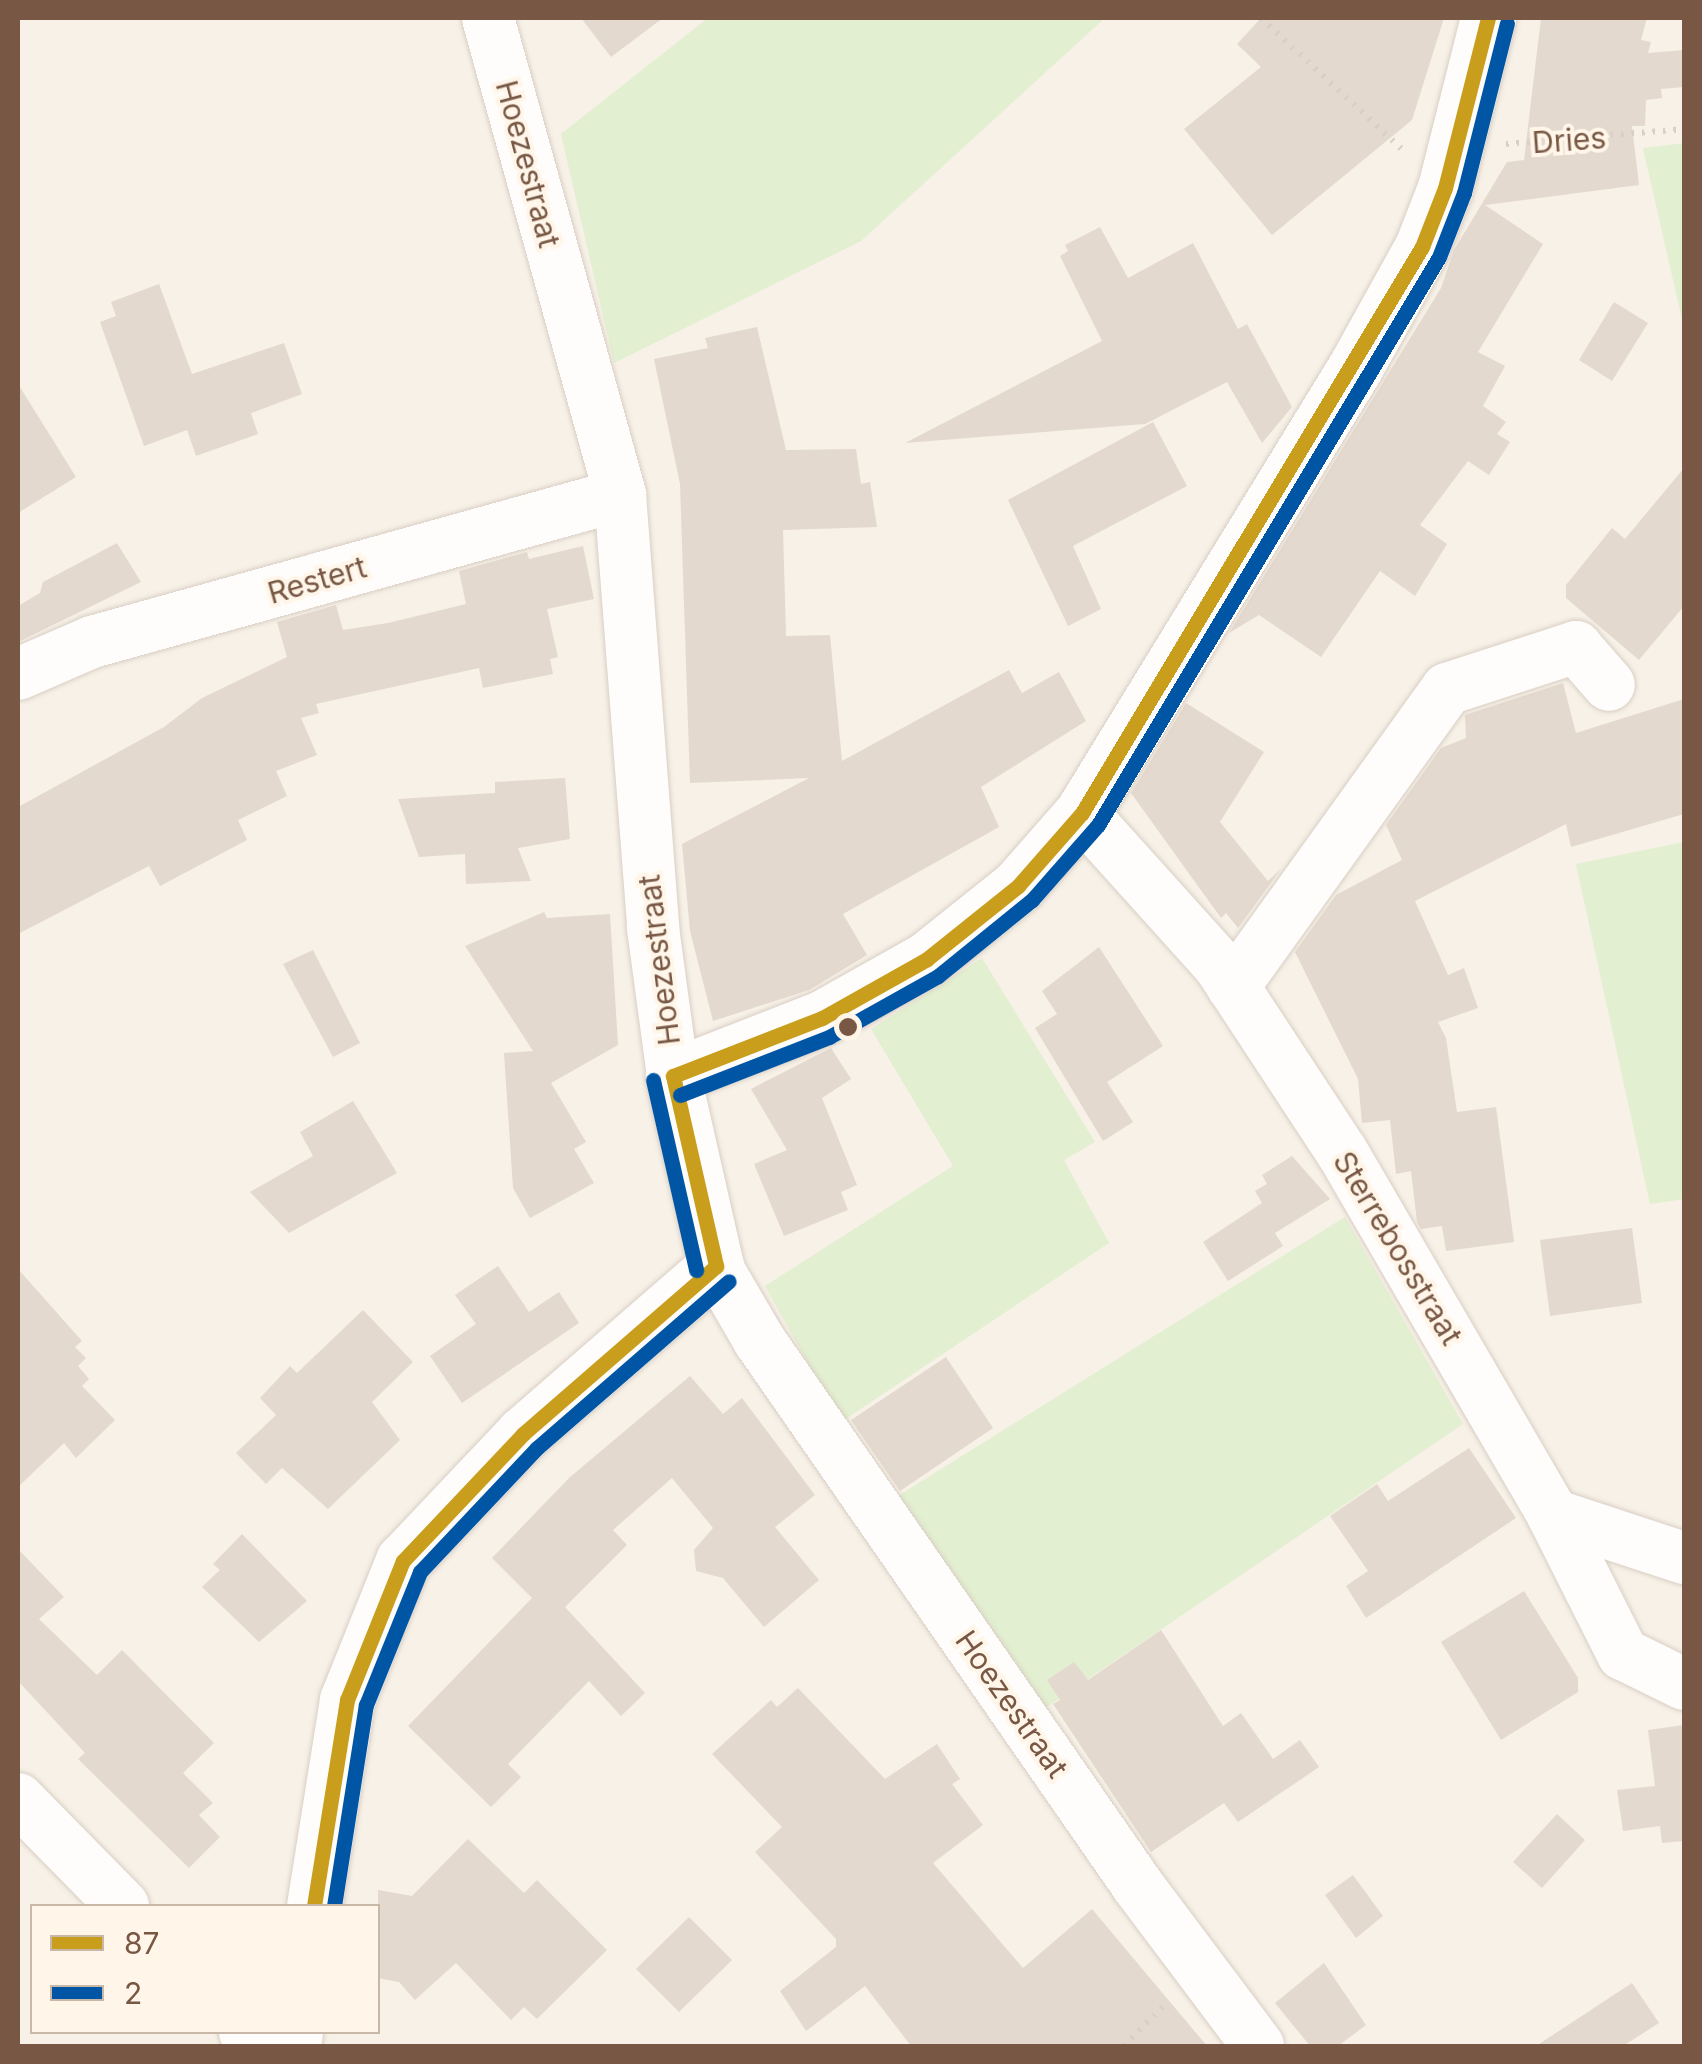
<!DOCTYPE html>
<style>
body{margin:0}
#map{position:relative;width:1702px;height:2064px;overflow:hidden;background:#f7f1e7;font-family:Inter,sans-serif}
div>[style]{position:absolute}
[style*='--x']{left:calc(var(--x)*1px);top:calc(var(--y)*1px);width:calc(var(--w)*1px);rotate:calc(var(--a)*1deg)}
.green>*{inset:0;background:#e2efd0}
.building>*{inset:0;background:#e4d9ce}
.path>*{height:6px;margin-top:-3px;transform-origin:0;background:repeating-linear-gradient(90deg,#d8d0c8 0 2.5px,transparent 0 10.5px)}
.roads{filter:drop-shadow(0 0 2px #d9cec5) drop-shadow(0 0 2px #d9cec5)}
.minor>*{height:52px;margin:-26px;padding:0 26px;transform-origin:26px;border-radius:26px;background:#fefdfb}
.tertiary>*{height:55px;margin:-27.5px;padding:0 27.5px;transform-origin:27.5px;border-radius:27.5px;background:#fefdfb}
.bus-1>*{height:15px;margin:-7.5px;padding:0 7.5px;transform-origin:7.5px;border-radius:7.5px;background:#c99e1c}
.bus-2>*{height:15px;margin:-7.5px;padding:0 7.5px;transform-origin:7.5px;border-radius:7.5px;background:#0056a4}
.dots>*{width:28px;height:28px;translate:-50% -50%;box-sizing:border-box;border:5px solid #fff6e9;border-radius:50%}
span{translate:-50% -50%;white-space:nowrap;text-align:center;line-height:1.15;-webkit-text-stroke:8px #fff6e9;paint-order:stroke}
.street-label{font-size:30px;color:#785845}
.frame{position:absolute;inset:0;border:20px solid #785845;pointer-events:none}
.legend{position:absolute;left:30px;top:1904px;width:350px;height:130px;box-sizing:border-box;background:#fff6e9;border:2px solid #c9b7a7;margin:0;padding:12px 18px;list-style:none;font-size:30px;color:#785845}
.legend li{display:flex;align-items:center;gap:20px;height:50px}
.legend b{width:50px;border:2px solid #c9b7a7}
</style>
<div id="map">
<div class="green">
<div style="clip-path:polygon(708px 18px,1105px 18px,861px 241px,614px 363px,561px 134px)"></div>
<div style="clip-path:polygon(1684px 143px,1684px 328px,1643px 148px)"></div>
<div style="clip-path:polygon(1684px 842px,1684px 1199px,1650px 1204px,1576px 864px)"></div>
<div style="clip-path:polygon(982px 958px,1095px 1142px,1064px 1160px,1109px 1243px,841px 1422px,765px 1286px,953px 1166px,871px 1029px)"></div>
<div style="clip-path:polygon(1345px 1217px,1463px 1424px,1044px 1709px,893px 1499px)"></div>
</div>
<div class="building">
<div style="clip-path:polygon(581px 18px,663px 18px,611px 57px)"></div>
<div style="clip-path:polygon(1261px 18px,1444px 18px,1412px 120px,1272px 235px,1184px 129px,1261px 67px,1237px 44px)"></div>
<div style="clip-path:polygon(1541px 18px,1647px 18px,1641px 40px,1651px 42px,1648px 53px,1684px 50px,1684px 87px,1661px 89px,1662px 98px,1646px 100px,1645px 126px,1632px 126px,1639px 185px,1485px 205px,1543px 244px,1478px 352px,1505px 366px,1483px 406px,1506px 422px,1497px 434px,1510px 442px,1489px 475px,1468px 461px,1420px 525px,1447px 544px,1415px 596px,1380px 571px,1321px 657px,1259px 615px,1229px 633px,1441px 288px,1454px 250px,1507px 162px,1524px 160px)"></div>
<div style="clip-path:polygon(1100px 227px,1128px 278px,1193px 243px,1238px 329px,1247px 324px,1292px 407px,1262px 443px,1227px 382px,1145px 424px,905px 443px,1102px 341px,1060px 256px,1068px 251px,1065px 245px)"></div>
<div style="clip-path:polygon(159px 284px,192px 374px,284px 343px,302px 394px,251px 413px,258px 434px,196px 456px,187px 430px,144px 446px,100px 322px,116px 316px,111px 302px)"></div>
<div style="clip-path:polygon(1614px 302px,1648px 323px,1612px 381px,1579px 360px)"></div>
<div style="clip-path:polygon(757px 327px,786px 450px,856px 449px,861px 484px,870px 482px,877px 527px,783px 530px,786px 636px,830px 635px,842px 761px,1009px 670px,1022px 693px,1059px 672px,1086px 721px,981px 787px,999px 827px,843px 914px,867px 955px,809px 990px,713px 1021px,690px 931px,682px 844px,809px 778px,690px 783px,680px 484px,654px 359px,708px 348px,705px 338px)"></div>
<div style="clip-path:polygon(18px 384px,76px 477px,18px 513px)"></div>
<div style="clip-path:polygon(1153px 422px,1187px 486px,1073px 546px,1101px 609px,1068px 626px,1008px 500px)"></div>
<div style="clip-path:polygon(1684px 468px,1684px 606px,1639px 660px,1566px 598px,1566px 585px,1612px 528px,1625px 539px)"></div>
<div style="clip-path:polygon(117px 543px,141px 582px,18px 642px,18px 606px,40px 593px,43px 582px)"></div>
<div style="clip-path:polygon(583px 546px,594px 599px,547px 609px,558px 657px,550px 659px,553px 674px,483px 688px,479px 668px,316px 704px,319px 713px,301px 718px,317px 755px,276px 771px,287px 796px,238px 820px,247px 840px,160px 886px,149px 866px,18px 934px,18px 807px,164px 727px,202px 698px,287px 657px,277px 622px,336px 605px,343px 630px,388px 623px,466px 604px,459px 571px,527px 552px,529px 559px)"></div>
<div style="clip-path:polygon(1563px 683px,1576px 733px,1684px 699px,1684px 814px,1571px 847px,1566px 824px,1415px 901px,1448px 975px,1464px 968px,1478px 1008px,1438px 1022px,1446px 1038px,1457px 1112px,1496px 1107px,1514px 1242px,1446px 1251px,1442px 1226px,1421px 1229px,1417px 1222px,1411px 1171px,1396px 1174px,1390px 1120px,1362px 1123px,1358px 1079px,1295px 952px,1336px 895px,1402px 860px,1386px 825px,1441px 748px,1466px 738px,1465px 715px)"></div>
<div style="clip-path:polygon(1186px 703px,1264px 752px,1220px 822px,1268px 881px,1281px 869px,1238px 928px,1226px 913px,1221px 918px,1131px 793px)"></div>
<div style="clip-path:polygon(565px 778px,570px 839px,518px 848px,531px 881px,466px 884px,465px 854px,419px 857px,398px 799px,495px 793px,495px 782px)"></div>
<div style="clip-path:polygon(544px 912px,547px 918px,610px 914px,618px 1045px,551px 1083px,586px 1142px,574px 1149px,594px 1183px,530px 1218px,513px 1188px,504px 1053px,533px 1051px,465px 946px)"></div>
<div style="clip-path:polygon(1099px 947px,1163px 1046px,1107px 1082px,1133px 1122px,1103px 1141px,1035px 1028px,1057px 1014px,1042px 991px)"></div>
<div style="clip-path:polygon(313px 950px,360px 1043px,333px 1057px,283px 964px)"></div>
<div style="clip-path:polygon(831px 1048px,851px 1079px,822px 1098px,857px 1185px,841px 1192px,848px 1210px,784px 1236px,754px 1164px,787px 1150px,751px 1089px)"></div>
<div style="clip-path:polygon(353px 1101px,397px 1173px,289px 1233px,250px 1192px,313px 1156px,300px 1132px)"></div>
<div style="clip-path:polygon(1292px 1156px,1330px 1199px,1275px 1233px,1283px 1246px,1228px 1281px,1203px 1242px,1262px 1203px,1255px 1191px,1267px 1184px,1262px 1175px)"></div>
<div style="clip-path:polygon(1632px 1228px,1642px 1303px,1550px 1316px,1540px 1240px)"></div>
<div style="clip-path:polygon(498px 1266px,529px 1312px,559px 1292px,579px 1323px,462px 1403px,430px 1356px,476px 1324px,455px 1295px)"></div>
<div style="clip-path:polygon(18px 1269px,82px 1341px,75px 1347px,86px 1358px,78px 1366px,89px 1379px,82px 1386px,115px 1420px,76px 1458px,64px 1443px,18px 1487px)"></div>
<div style="clip-path:polygon(363px 1310px,413px 1362px,372px 1402px,400px 1440px,328px 1509px,282px 1468px,266px 1484px,236px 1453px,276px 1415px,260px 1398px,290px 1366px,297px 1373px)"></div>
<div style="clip-path:polygon(946px 1357px,993px 1428px,900px 1491px,851px 1420px)"></div>
<div style="clip-path:polygon(690px 1376px,723px 1414px,742px 1398px,815px 1495px,775px 1527px,819px 1580px,764px 1627px,723px 1578px,696px 1571px,694px 1550px,713px 1528px,672px 1478px,613px 1530px,627px 1545px,565px 1607px,645px 1693px,621px 1716px,589px 1681px,508px 1764px,521px 1777px,491px 1807px,408px 1726px,532px 1598px,492px 1558px,569px 1478px)"></div>
<div style="clip-path:polygon(1469px 1448px,1516px 1518px,1366px 1618px,1346px 1586px,1368px 1571px,1330px 1516px,1377px 1484px,1388px 1501px)"></div>
<div style="clip-path:polygon(242px 1534px,307px 1601px,259px 1642px,202px 1587px,220px 1570px,213px 1564px)"></div>
<div style="clip-path:polygon(18px 1549px,64px 1597px,39px 1619px,97px 1675px,122px 1650px,214px 1743px,183px 1773px,213px 1803px,199px 1815px,220px 1837px,189px 1868px,78px 1759px,85px 1753px,18px 1681px)"></div>
<div style="clip-path:polygon(1524px 1591px,1578px 1678px,1578px 1692px,1501px 1740px,1441px 1642px)"></div>
<div style="clip-path:polygon(1161px 1630px,1223px 1726px,1241px 1713px,1273px 1759px,1300px 1740px,1319px 1767px,1238px 1822px,1224px 1803px,1151px 1852px,1053px 1704px,1060px 1700px,1047px 1680px,1074px 1662px,1088px 1680px)"></div>
<div style="clip-path:polygon(798px 1688px,885px 1779px,937px 1744px,960px 1779px,952px 1784px,983px 1825px,933px 1863px,1023px 1968px,1092px 1909px,1207px 2046px,911px 2046px,865px 1986px,806px 2031px,780px 1991px,836px 1947px,836px 1939px,755px 1852px,782px 1827px,712px 1754px,771px 1700px,777px 1707px)"></div>
<div style="clip-path:polygon(1684px 1725px,1684px 1841px,1662px 1843px,1660px 1826px,1623px 1831px,1617px 1790px,1655px 1786px,1648px 1730px)"></div>
<div style="clip-path:polygon(1557px 1814px,1585px 1840px,1542px 1888px,1513px 1862px)"></div>
<div style="clip-path:polygon(468px 1839px,524px 1893px,537px 1880px,607px 1950px,537px 2019px,524px 2007px,511px 2020px,456px 1963px,415px 2000px,399px 1982px,378px 1978px,378px 1890px,412px 1896px)"></div>
<div style="clip-path:polygon(1353px 1875px,1383px 1916px,1356px 1938px,1325px 1895px)"></div>
<div style="clip-path:polygon(689px 1917px,732px 1960px,679px 2012px,636px 1969px)"></div>
<div style="clip-path:polygon(1324px 1963px,1366px 2025px,1338px 2046px,1310px 2046px,1275px 2003px)"></div>
<div style="clip-path:polygon(1632px 1983px,1659px 2023px,1623px 2046px,1536px 2046px)"></div>
</div>
<div class="path">
<div style="--x:1261;--y:18;--w:198;--a:43"></div>
<div style="--x:1506;--y:144;--w:179;--a:-4.8"></div>
<div style="--x:1124;--y:2046;--w:63;--a:-45.6"></div>
</div>
<div class="roads">
<div class="minor">
<div style="--x:488;--y:18;--w:495;--a:74.5"></div>
<div style="--x:620;--y:495;--w:434;--a:85.6"></div>
<div style="--x:653;--y:928;--w:149;--a:82.3"></div>
<div style="--x:18;--y:674;--w:81;--a:-23.4"></div>
<div style="--x:92;--y:642;--w:548;--a:-15.56"></div>
<div style="--x:1082;--y:813;--w:205;--a:48"></div>
<div style="--x:1219;--y:965;--w:224;--a:56.7"></div>
<div style="--x:1342;--y:1152;--w:420;--a:59.8"></div>
<div style="--x:1553;--y:1515;--w:156;--a:63.3"></div>
<div style="--x:1623;--y:1654;--w:68;--a:26.2"></div>
<div style="--x:1233;--y:987;--w:367;--a:-54.3"></div>
<div style="--x:1447;--y:689;--w:136;--a:-18"></div>
<div style="--x:1576;--y:647;--w:50;--a:49"></div>
<div style="--x:716;--y:1266;--w:86;--a:59.8"></div>
<div style="--x:759;--y:1340;--w:665;--a:55.23"></div>
<div style="--x:1138;--y:1886;--w:200;--a:53.1"></div>
<div style="--x:1553;--y:1515;--w:138;--a:18.2"></div>
<div style="--x:18;--y:1799;--w:150;--a:45.5"></div>
<div style="--x:245;--y:2032;--w:20;--a:45"></div>
</div>
<div class="tertiary">
<div style="--x:314;--y:1906;--w:209;--a:-80.9"></div>
<div style="--x:347;--y:1700;--w:150;--a:-68.1"></div>
<div style="--x:403;--y:1561;--w:175;--a:-46.6"></div>
<div style="--x:523;--y:1434;--w:256;--a:-41"></div>
<div style="--x:716;--y:1266;--w:195;--a:-102.8"></div>
<div style="--x:673;--y:1076;--w:160;--a:-21.3"></div>
<div style="--x:822;--y:1018;--w:120;--a:-29.3"></div>
<div style="--x:927;--y:959;--w:117;--a:-38.7"></div>
<div style="--x:1018;--y:886;--w:97;--a:-48.8"></div>
<div style="--x:1082;--y:813;--w:524;--a:-58.49"></div>
<div style="--x:1356;--y:366;--w:136;--a:-61"></div>
<div style="--x:1422;--y:247;--w:63;--a:-68.7"></div>
<div style="--x:1445;--y:188;--w:175;--a:-75.8"></div>
<div style="--x:293;--y:2046;--w:14;--a:-82"></div>
</div>
</div>
<div class="bus-1">
<div style="--x:673;--y:1076;--w:160;--a:-21.3"></div>
<div style="--x:822;--y:1018;--w:120;--a:-29.3"></div>
<div style="--x:927;--y:959;--w:117;--a:-38.7"></div>
<div style="--x:1018;--y:886;--w:97;--a:-48.8"></div>
<div style="--x:1082;--y:813;--w:660;--a:-59.01"></div>
<div style="--x:1422;--y:247;--w:63;--a:-68.7"></div>
<div style="--x:1445;--y:188;--w:175;--a:-75.8"></div>
<div style="--x:673;--y:1076;--w:195;--a:77.2"></div>
<div style="--x:314;--y:1906;--w:209;--a:-80.9"></div>
<div style="--x:347;--y:1700;--w:150;--a:-68.1"></div>
<div style="--x:403;--y:1561;--w:175;--a:-46.6"></div>
<div style="--x:523;--y:1434;--w:256;--a:-41"></div>
</div>
<div class="bus-2">
<div style="--x:653;--y:1080;--w:195;--a:77.2"></div>
<div style="--x:680;--y:1095;--w:160;--a:-21.3"></div>
<div style="--x:829;--y:1037;--w:125;--a:-29.2"></div>
<div style="--x:938;--y:976;--w:121;--a:-39"></div>
<div style="--x:1032;--y:900;--w:100;--a:-48.7"></div>
<div style="--x:1098;--y:825;--w:662;--a:-59.02"></div>
<div style="--x:1439;--y:257;--w:69;--a:-68.7"></div>
<div style="--x:1464;--y:193;--w:175;--a:-75.8"></div>
<div style="--x:334;--y:1906;--w:204;--a:-81"></div>
<div style="--x:366;--y:1705;--w:144;--a:-67.9"></div>
<div style="--x:420;--y:1572;--w:170;--a:-46.7"></div>
<div style="--x:537;--y:1448;--w:254;--a:-41"></div>
</div>
<div class="dots">
<div style="left:848px;top:1027px;background:#785845"></div>
</div>
<div class="street-label">
<span style="left:1569px;top:140px;rotate:-4deg">Dries</span>
<span style="left:528px;top:164px;rotate:75deg">Hoezestraat</span>
<span style="left:317px;top:580px;rotate:-16deg">Restert</span>
<span style="left:659px;top:960px;rotate:-97deg">Hoezestraat</span>
<span style="left:1398px;top:1248px;rotate:59deg">Sterrebosstraat</span>
<span style="left:1012px;top:1704px;rotate:55deg">Hoezestraat</span>
</div>
<div class="frame"></div>
<ul class="legend">
<li><b style="height:12px;background:#c99e1c"></b>87</li>
<li><b style="height:12px;background:#0056a4"></b>2</li>
</ul>
</div>
